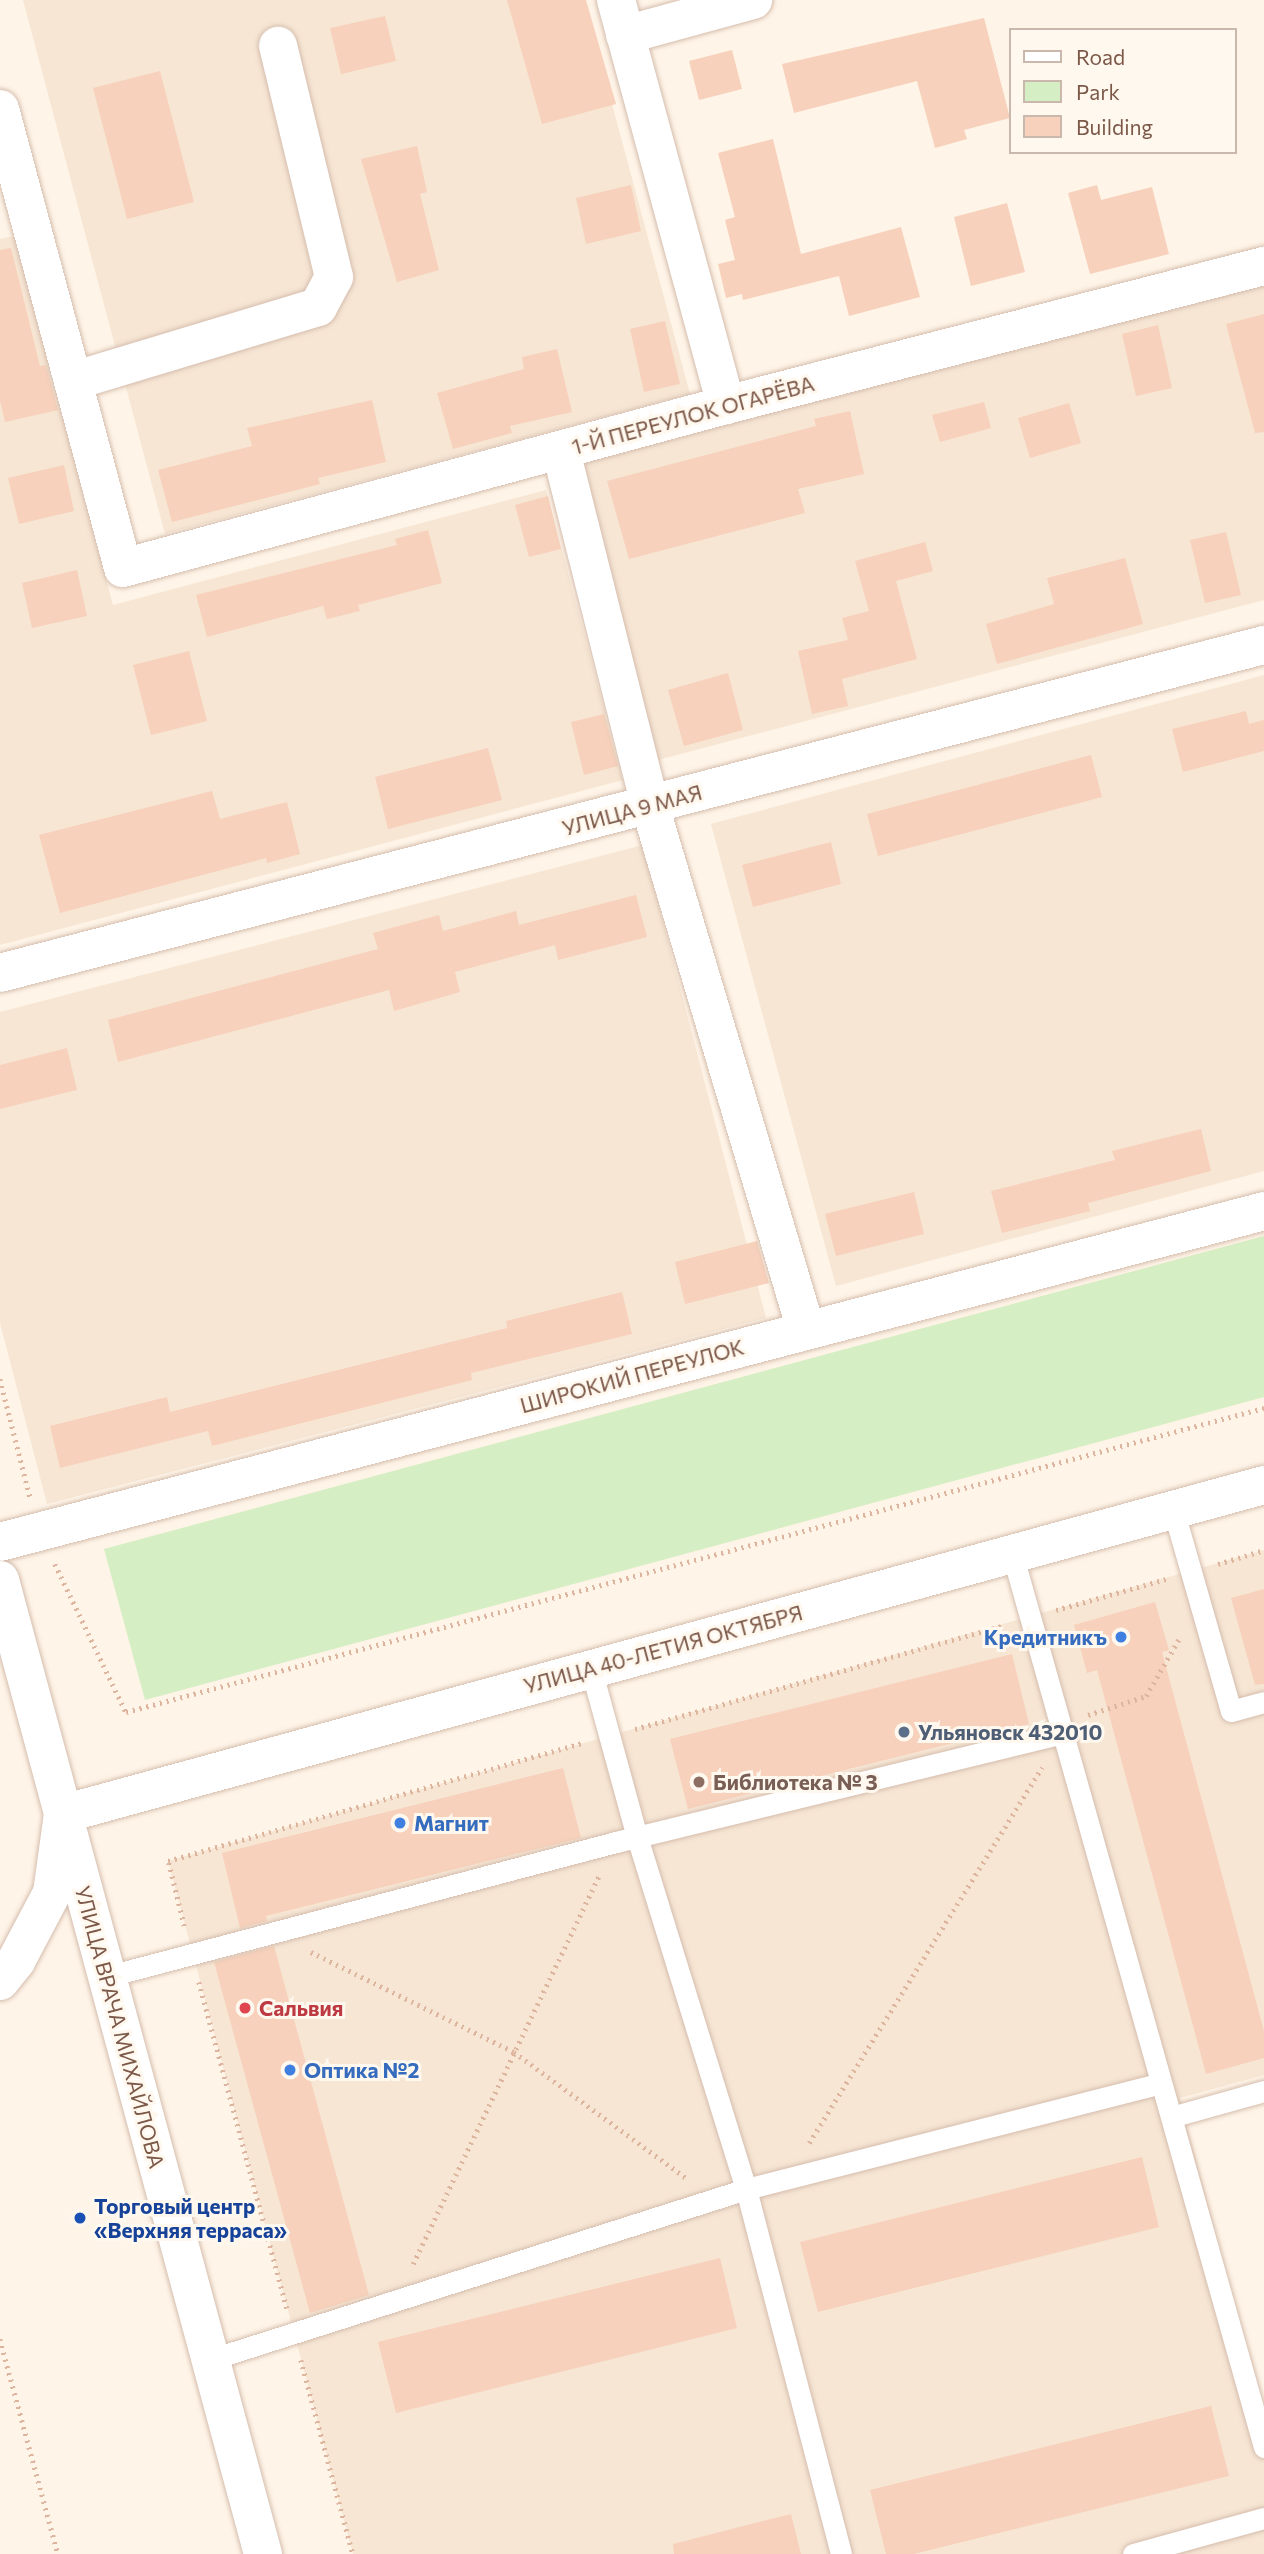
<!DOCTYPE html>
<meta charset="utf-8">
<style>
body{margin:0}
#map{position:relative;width:1264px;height:2554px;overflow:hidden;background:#fef4e7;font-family:Commissioner,sans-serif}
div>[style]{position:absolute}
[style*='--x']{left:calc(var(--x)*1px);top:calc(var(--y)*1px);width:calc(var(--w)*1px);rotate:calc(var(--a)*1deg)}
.residential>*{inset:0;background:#f7e6d4}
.green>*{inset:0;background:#d6eec3}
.building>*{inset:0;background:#f7d1bb}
.path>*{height:4.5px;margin-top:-2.25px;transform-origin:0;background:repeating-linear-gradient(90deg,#ddb49d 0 2px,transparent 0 7px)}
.roads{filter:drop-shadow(0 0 2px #d5bdae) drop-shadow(0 0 2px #d5bdae)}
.service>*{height:21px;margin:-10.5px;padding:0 10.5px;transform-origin:10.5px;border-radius:10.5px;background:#fff}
.minor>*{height:38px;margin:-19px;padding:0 19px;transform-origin:19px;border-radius:19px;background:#fff}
.secondary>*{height:38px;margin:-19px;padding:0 19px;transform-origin:19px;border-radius:19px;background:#fff}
.dots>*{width:19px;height:19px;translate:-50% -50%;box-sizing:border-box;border:4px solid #fff8ef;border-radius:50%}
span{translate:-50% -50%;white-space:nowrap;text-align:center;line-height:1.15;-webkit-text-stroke:6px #fff8ef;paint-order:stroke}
.street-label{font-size:21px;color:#7c5848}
.shop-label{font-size:21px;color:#366cbe;font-weight:700}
.right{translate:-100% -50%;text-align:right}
.left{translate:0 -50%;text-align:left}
.service-label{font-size:21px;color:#4e5e75;font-weight:700}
.education-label{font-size:21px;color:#785e54;font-weight:700}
.health-label{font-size:21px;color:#be3a42;font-weight:700}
.transit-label{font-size:21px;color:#164399;font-weight:700}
.legend{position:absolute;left:1009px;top:28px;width:228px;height:126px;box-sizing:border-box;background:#fff8ef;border:2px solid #cbb8ac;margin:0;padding:9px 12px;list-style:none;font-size:21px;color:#7c5848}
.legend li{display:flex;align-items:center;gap:14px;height:35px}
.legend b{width:35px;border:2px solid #cbb8ac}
</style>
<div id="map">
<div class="residential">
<div style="clip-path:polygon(23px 0,584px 0,690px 394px,165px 534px)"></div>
<div style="clip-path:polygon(15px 236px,113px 605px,546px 490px,623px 780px,0 945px,0 239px)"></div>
<div style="clip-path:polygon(1264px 277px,1264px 600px,654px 761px,575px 463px)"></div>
<div style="clip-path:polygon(1264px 675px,1264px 1171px,836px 1286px,711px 824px)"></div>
<div style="clip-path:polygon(643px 845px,766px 1318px,47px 1504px,0 1323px,0 1012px)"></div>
<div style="clip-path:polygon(1264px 1550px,1264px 2075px,1180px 2098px,1264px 2416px,1264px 2554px,353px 2554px,168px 1861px)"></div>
</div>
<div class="green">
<div style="clip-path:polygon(1264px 1236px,1264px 1397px,145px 1700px,104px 1549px)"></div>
</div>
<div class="building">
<div style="clip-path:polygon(507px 0,586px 0,616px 104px,542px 124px)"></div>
<div style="clip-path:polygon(385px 16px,396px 61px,341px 74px,330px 28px)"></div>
<div style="clip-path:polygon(984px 18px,1010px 118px,964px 130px,967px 139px,935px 148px,917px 81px,794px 113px,782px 64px)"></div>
<div style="clip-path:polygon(732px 50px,742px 89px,699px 100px,689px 61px)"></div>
<div style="clip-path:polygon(160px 71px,194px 202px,127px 219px,93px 88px)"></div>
<div style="clip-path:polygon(773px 139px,801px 254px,901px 227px,920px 297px,849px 316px,839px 276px,743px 300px,742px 294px,726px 298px,718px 264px,735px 260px,725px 220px,735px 217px,718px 153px)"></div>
<div style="clip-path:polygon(417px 146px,427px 192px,420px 194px,439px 270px,397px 282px,361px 159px)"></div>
<div style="clip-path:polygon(631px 185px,641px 231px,586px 244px,576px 198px)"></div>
<div style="clip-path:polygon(1097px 185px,1101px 200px,1152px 187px,1169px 254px,1090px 274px,1068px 193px)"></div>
<div style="clip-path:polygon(1007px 203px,1025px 272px,971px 286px,954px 217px)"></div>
<div style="clip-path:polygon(11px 248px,40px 366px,46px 365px,58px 410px,5px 422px,0 401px,0 250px)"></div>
<div style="clip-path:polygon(1264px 314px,1264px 432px,1255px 433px,1226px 324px)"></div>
<div style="clip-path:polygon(665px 321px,680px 384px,644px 392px,630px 329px)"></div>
<div style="clip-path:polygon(1158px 325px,1172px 388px,1136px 396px,1122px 334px)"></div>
<div style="clip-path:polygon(557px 349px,572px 412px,510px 426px,512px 433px,453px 449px,437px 393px,524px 369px,522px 357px)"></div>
<div style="clip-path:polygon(372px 400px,386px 462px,318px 478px,320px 484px,172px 522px,158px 470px,252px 446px,247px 428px)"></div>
<div style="clip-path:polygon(984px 402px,991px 428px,940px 442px,932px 415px)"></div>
<div style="clip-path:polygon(1069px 403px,1081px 443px,1030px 458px,1018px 418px)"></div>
<div style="clip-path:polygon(850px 411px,864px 474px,798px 489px,805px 513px,629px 559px,607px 481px,816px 426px,814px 419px)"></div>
<div style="clip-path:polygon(64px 465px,74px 511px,19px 524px,8px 478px)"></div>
<div style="clip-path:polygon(548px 496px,561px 549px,529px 557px,515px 505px)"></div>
<div style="clip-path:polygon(428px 530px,442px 583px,358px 605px,360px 611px,327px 619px,323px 606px,207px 637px,196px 595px,397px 545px,395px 539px)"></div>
<div style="clip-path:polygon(1226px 532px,1241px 595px,1205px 603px,1190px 540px)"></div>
<div style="clip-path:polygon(925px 542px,933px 571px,896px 581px,917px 659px,842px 679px,848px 706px,812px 714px,798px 651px,848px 640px,842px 618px,869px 611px,855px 561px)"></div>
<div style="clip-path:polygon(1125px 558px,1143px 624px,997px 664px,986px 624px,1054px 604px,1047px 578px)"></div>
<div style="clip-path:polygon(77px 570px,87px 616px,32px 628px,22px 583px)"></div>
<div style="clip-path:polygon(189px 651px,207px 721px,151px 735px,133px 665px)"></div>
<div style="clip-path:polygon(728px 673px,743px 730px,684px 746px,668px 690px)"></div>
<div style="clip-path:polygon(1246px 711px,1249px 724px,1264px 720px,1264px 751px,1183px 772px,1172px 729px)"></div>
<div style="clip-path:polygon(604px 714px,618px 766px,584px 775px,571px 722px)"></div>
<div style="clip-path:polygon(488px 748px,502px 800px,388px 829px,375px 777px)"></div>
<div style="clip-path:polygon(1091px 755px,1102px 797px,878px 856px,867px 814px)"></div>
<div style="clip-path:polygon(212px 791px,220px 819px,287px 802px,300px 854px,267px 863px,266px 858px,60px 913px,39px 835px)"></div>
<div style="clip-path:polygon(831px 842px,841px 884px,753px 907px,742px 865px)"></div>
<div style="clip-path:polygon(636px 895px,647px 937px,558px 960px,555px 945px,455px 972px,460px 992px,394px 1011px,389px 990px,118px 1062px,108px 1020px,378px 949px,373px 933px,439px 915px,443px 931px,516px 911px,519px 925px)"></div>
<div style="clip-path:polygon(67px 1048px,77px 1090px,0 1109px,0 1065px)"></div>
<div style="clip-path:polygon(1201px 1129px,1211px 1171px,1088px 1203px,1090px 1211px,1002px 1233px,991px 1191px,1115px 1160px,1112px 1151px)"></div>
<div style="clip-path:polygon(914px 1192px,924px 1234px,836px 1256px,825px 1214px)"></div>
<div style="clip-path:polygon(757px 1241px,769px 1283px,685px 1304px,675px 1262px)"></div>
<div style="clip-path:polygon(622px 1292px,632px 1334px,471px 1373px,472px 1380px,212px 1446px,208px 1431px,60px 1468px,50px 1426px,167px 1397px,170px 1412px,507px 1328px,506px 1321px)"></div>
<div style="clip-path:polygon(1264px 1589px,1264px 1684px,1255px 1685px,1231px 1598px)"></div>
<div style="clip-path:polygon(1155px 1602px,1169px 1650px,1162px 1652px,1264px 2031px,1264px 2058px,1206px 2074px,1097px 1670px,1087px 1673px,1074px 1625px)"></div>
<div style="clip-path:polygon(1012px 1654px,1029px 1724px,688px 1809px,670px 1739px)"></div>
<div style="clip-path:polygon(563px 1768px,581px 1838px,266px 1916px,267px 1921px,240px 1928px,222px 1853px)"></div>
<div style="clip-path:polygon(274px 1946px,369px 2295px,310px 2313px,214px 1962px)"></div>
<div style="clip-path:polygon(1142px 2157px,1159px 2227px,818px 2312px,800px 2242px)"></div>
<div style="clip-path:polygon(720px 2258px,737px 2328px,396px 2413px,378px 2342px)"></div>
<div style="clip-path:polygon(1211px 2406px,1229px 2476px,914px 2554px,886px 2554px,870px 2490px)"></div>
<div style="clip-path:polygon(791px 2514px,801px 2554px,674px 2554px,673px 2544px)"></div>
</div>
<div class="path">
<div style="--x:0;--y:1379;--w:122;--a:75.7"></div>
<div style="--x:55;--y:1564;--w:164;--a:64.4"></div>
<div style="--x:126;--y:1712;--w:1178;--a:-14.96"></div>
<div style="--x:1218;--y:1564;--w:48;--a:-16.9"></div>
<div style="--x:1056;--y:1610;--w:114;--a:-15.7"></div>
<div style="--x:1088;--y:1715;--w:61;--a:-18.1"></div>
<div style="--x:1146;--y:1696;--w:66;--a:-59.9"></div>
<div style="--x:635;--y:1729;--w:383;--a:-15.7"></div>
<div style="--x:184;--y:1926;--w:67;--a:-103.8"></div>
<div style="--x:168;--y:1861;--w:431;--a:-15.9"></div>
<div style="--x:311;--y:1952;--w:226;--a:26.2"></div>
<div style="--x:514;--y:2052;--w:213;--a:36.2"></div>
<div style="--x:199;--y:1982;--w:338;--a:74.9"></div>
<div style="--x:809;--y:2143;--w:442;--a:-58.2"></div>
<div style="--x:413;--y:2264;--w:433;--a:-64.4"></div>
<div style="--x:0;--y:2339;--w:223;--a:74.9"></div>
<div style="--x:301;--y:2360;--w:201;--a:75"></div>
</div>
<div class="roads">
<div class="service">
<div style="--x:1173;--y:1509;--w:210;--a:74"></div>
<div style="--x:1231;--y:1711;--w:34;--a:-15"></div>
<div style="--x:1012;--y:1553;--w:929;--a:74.26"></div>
<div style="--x:591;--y:1669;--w:174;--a:74.7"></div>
<div style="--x:637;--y:1837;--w:368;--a:72.8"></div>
<div style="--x:746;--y:2189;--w:377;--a:75.4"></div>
<div style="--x:105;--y:1977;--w:529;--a:-14.8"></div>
<div style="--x:616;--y:1842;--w:460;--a:-13.7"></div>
<div style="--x:1171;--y:2117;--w:97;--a:-15.6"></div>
<div style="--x:209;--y:2360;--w:564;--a:-17.66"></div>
<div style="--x:746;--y:2189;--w:428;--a:-14.3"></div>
<div style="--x:1133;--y:2554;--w:136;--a:-15.4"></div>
</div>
<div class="minor">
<div style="--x:616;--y:0;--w:420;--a:74.8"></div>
<div style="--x:625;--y:35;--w:133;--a:-15.3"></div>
<div style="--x:0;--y:109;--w:475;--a:75"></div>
<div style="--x:123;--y:568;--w:625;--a:-15.13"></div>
<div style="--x:726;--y:405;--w:556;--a:-14.49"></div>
<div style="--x:73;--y:381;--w:256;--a:-16.8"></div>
<div style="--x:318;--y:307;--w:34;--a:-62"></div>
<div style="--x:334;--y:277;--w:238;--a:-103.6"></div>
<div style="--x:561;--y:451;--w:366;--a:75.9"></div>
<div style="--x:650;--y:806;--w:547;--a:73.42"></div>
<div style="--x:0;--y:973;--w:1306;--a:-14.55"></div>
<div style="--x:0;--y:1542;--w:1307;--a:-14.67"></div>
<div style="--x:0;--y:1981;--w:26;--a:-51"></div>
<div style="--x:16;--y:1961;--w:77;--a:-62.1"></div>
<div style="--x:52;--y:1893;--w:80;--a:-82.1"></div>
</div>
<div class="secondary">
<div style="--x:0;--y:1580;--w:1009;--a:74.89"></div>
<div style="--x:63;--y:1814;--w:1245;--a:-15.32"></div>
</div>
</div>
<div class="dots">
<div style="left:1121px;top:1637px;background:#3f7fe0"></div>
<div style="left:904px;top:1732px;background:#5c6f8a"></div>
<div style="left:699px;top:1782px;background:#8d6e63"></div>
<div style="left:400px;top:1823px;background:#3f7fe0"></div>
<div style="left:245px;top:2008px;background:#e0444e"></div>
<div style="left:290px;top:2070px;background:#3f7fe0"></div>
<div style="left:80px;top:2218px;background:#1a4fb4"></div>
</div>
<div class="street-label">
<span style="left:693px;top:415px;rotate:-15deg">1-Й ПЕРЕУЛОК ОГАРЁВА</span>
<span style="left:632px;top:810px;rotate:-15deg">УЛИЦА 9 МАЯ</span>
<span style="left:632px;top:1376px;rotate:-15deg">ШИРОКИЙ ПЕРЕУЛОК</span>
<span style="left:663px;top:1649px;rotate:-15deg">УЛИЦА 40-ЛЕТИЯ ОКТЯБРЯ</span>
<span style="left:120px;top:2027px;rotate:75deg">УЛИЦА ВРАЧА МИХАЙЛОВА</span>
</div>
<div class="shop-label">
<span class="right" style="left:1107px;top:1637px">Кредитникъ</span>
<span class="left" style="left:414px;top:1823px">Магнит</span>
<span class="left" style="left:304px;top:2070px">Оптика №2</span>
</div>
<div class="service-label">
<span class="left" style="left:918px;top:1732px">Ульяновск 432010</span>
</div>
<div class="education-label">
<span class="left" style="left:713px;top:1782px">Библиотека № 3</span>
</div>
<div class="health-label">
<span class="left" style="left:259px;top:2008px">Сальвия</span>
</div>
<div class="transit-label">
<span class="left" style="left:94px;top:2218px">Торговый центр<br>«Верхняя терраса»</span>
</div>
<ul class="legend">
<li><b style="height:9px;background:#fff"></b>Road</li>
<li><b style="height:19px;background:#d6eec3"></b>Park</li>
<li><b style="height:19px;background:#f7d1bb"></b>Building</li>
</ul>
</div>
